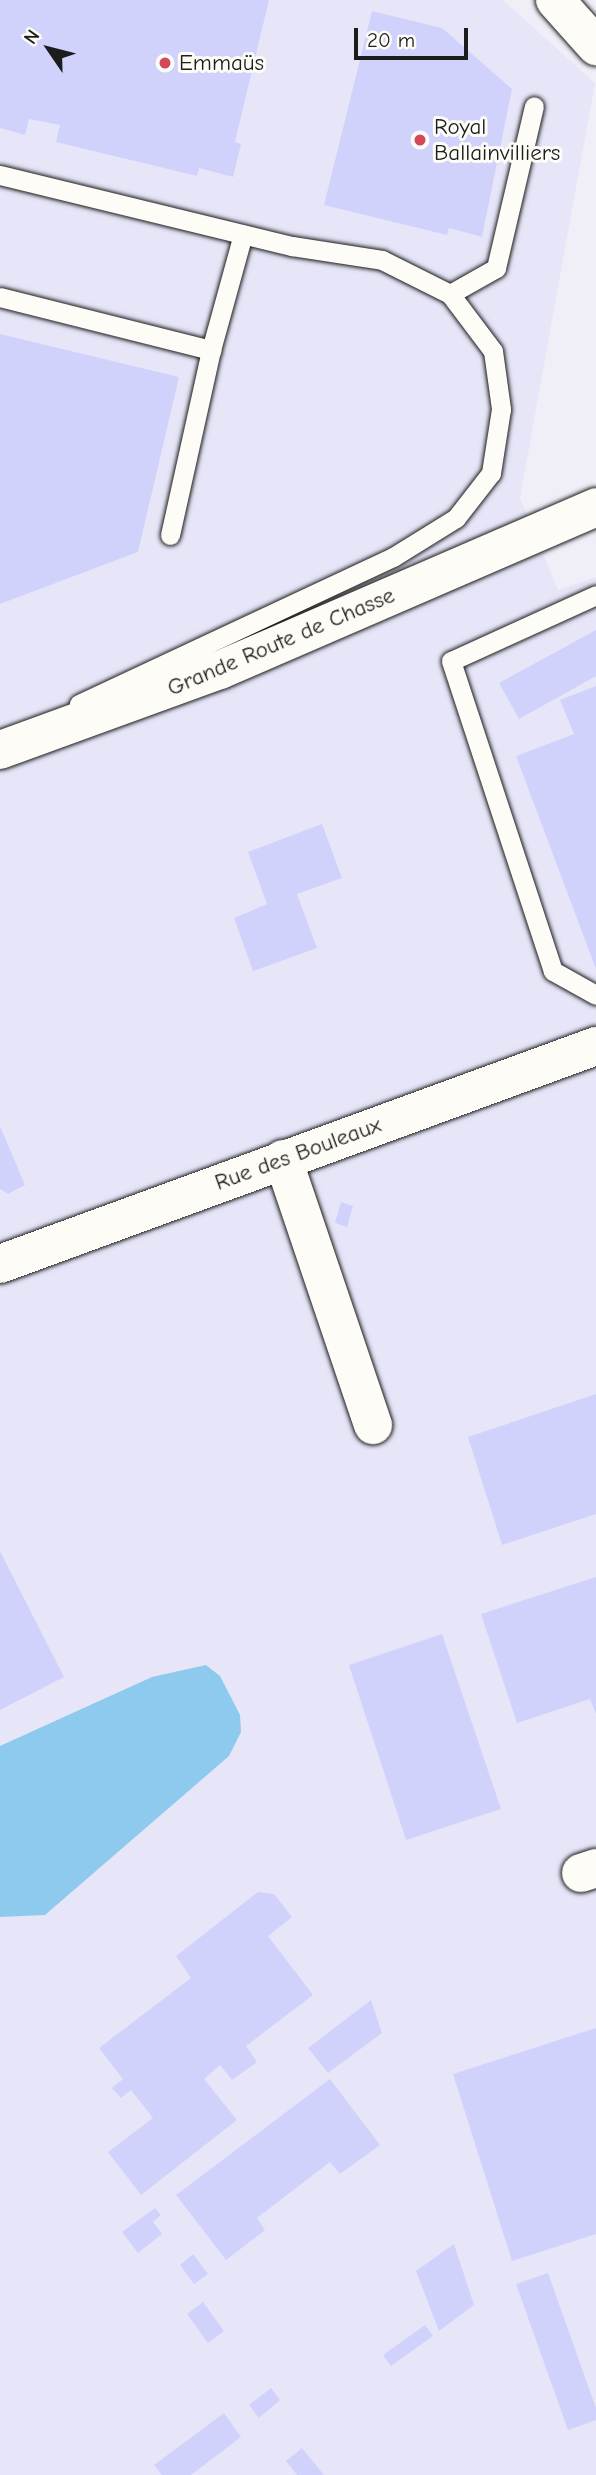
<!DOCTYPE html>
<meta charset="utf-8">
<style>
body{margin:0}
#map{position:relative;width:596px;height:2475px;overflow:hidden;background:#f0eff8;font-family:"Comic Neue",sans-serif}
div>[style]{position:absolute}
[style*='--x']{left:calc(var(--x)*1px);top:calc(var(--y)*1px);width:calc(var(--w)*1px);rotate:calc(var(--a)*1deg)}
.built>*{inset:0;background:#e7e6f9}
.water>*{inset:0;background:#8ec9ee}
.building>*{inset:0;background:#d1d2fb}
.roads{filter:drop-shadow(0 0 2px #1c1c1c) drop-shadow(0 0 2px #1c1c1c)}
.lane>*{height:19px;margin:-9.5px;padding:0 9.5px;transform-origin:9.5px;border-radius:9.5px;background:#fdfcf7}
.street>*{height:38px;margin:-19px;padding:0 19px;transform-origin:19px;border-radius:19px;background:#fdfcf7}
.secondary>*{height:38px;margin:-19px;padding:0 19px;transform-origin:19px;border-radius:19px;background:#fdfcf7}
.dots>*{width:19px;height:19px;translate:-50% -50%;box-sizing:border-box;border:4px solid #fdfcf7;border-radius:50%}
span{translate:-50% -50%;white-space:nowrap;text-align:center;line-height:1.15;-webkit-text-stroke:6px #fdfcf7;paint-order:stroke}
.poi-label{font-size:23px;color:#1c1c1c}
.left{translate:0 -50%;text-align:left}
.street-label{font-size:23px;color:#1c1c1c}
.north{position:absolute;left:14px;top:14px;width:70px;height:70px;-webkit-text-stroke:5px #fdfcf7;paint-order:stroke;rotate:305deg;font-size:19px;font-weight:700;line-height:28px;text-align:center;color:#1c1c1c}
.north::after{content:'';display:block;margin:auto;width:24px;height:32px;background:#1c1c1c;clip-path:polygon(50% 0,100% 100%,50% 72%,0 100%)}
.scale{position:absolute;left:354px;top:28px;width:114px;height:32px;box-sizing:border-box;border:4px solid #1c1c1c;border-top:0;padding-left:9px;font-size:21px;line-height:24px;white-space:nowrap;color:#1c1c1c;-webkit-text-stroke:5px #fdfcf7;paint-order:stroke}
</style>
<div id="map">
<div class="built">
<div style="clip-path:polygon(0 0,503px 0,595px 83px,520px 498px,558px 590px,596px 577px,596px 2475px,0 2475px)"></div>
</div>
<div class="water">
<div style="clip-path:polygon(206px 1665px,220px 1676px,240px 1715px,241px 1732px,229px 1756px,45px 1915px,0 1917px,0 1746px,152px 1677px)"></div>
</div>
<div class="building">
<div style="clip-path:polygon(0 0,269px 0,235px 142px,241px 144px,233px 177px,199px 168px,197px 176px,56px 142px,60px 125px,29px 119px,25px 135px,0 128px)"></div>
<div style="clip-path:polygon(372px 11px,442px 28px,512px 89px,482px 237px,449px 228px,447px 235px,324px 205px)"></div>
<div style="clip-path:polygon(0 334px,179px 377px,138px 552px,0 604px)"></div>
<div style="clip-path:polygon(596px 630px,596px 676px,519px 719px,499px 683px)"></div>
<div style="clip-path:polygon(596px 686px,596px 969px,516px 756px,574px 734px,560px 700px)"></div>
<div style="clip-path:polygon(322px 824px,342px 878px,297px 894px,317px 948px,253px 971px,234px 918px,267px 904px,248px 852px)"></div>
<div style="clip-path:polygon(0 1126px,25px 1185px,8px 1194px,0 1189px)"></div>
<div style="clip-path:polygon(341px 1202px,353px 1206px,347px 1227px,335px 1223px)"></div>
<div style="clip-path:polygon(596px 1394px,596px 1514px,502px 1545px,468px 1437px)"></div>
<div style="clip-path:polygon(0 1551px,64px 1677px,0 1710px)"></div>
<div style="clip-path:polygon(596px 1577px,596px 1714px,590px 1699px,517px 1723px,481px 1614px)"></div>
<div style="clip-path:polygon(442px 1634px,501px 1809px,406px 1840px,349px 1665px)"></div>
<div style="clip-path:polygon(258px 1892px,274px 1894px,292px 1917px,268px 1936px,313px 1995px,246px 2046px,257px 2062px,232px 2080px,220px 2065px,204px 2079px,237px 2120px,141px 2195px,108px 2152px,153px 2118px,131px 2090px,121px 2098px,112px 2088px,123px 2079px,99px 2048px,191px 1978px,176px 1956px)"></div>
<div style="clip-path:polygon(371px 2000px,382px 2033px,328px 2073px,308px 2048px)"></div>
<div style="clip-path:polygon(596px 2028px,596px 2234px,512px 2261px,453px 2074px)"></div>
<div style="clip-path:polygon(330px 2079px,380px 2145px,340px 2174px,330px 2162px,257px 2218px,265px 2230px,226px 2260px,176px 2195px)"></div>
<div style="clip-path:polygon(155px 2208px,161px 2215px,153px 2222px,162px 2234px,138px 2253px,122px 2232px)"></div>
<div style="clip-path:polygon(454px 2244px,474px 2305px,439px 2331px,416px 2271px)"></div>
<div style="clip-path:polygon(193px 2254px,208px 2274px,194px 2284px,180px 2265px)"></div>
<div style="clip-path:polygon(548px 2273px,596px 2408px,596px 2420px,568px 2430px,516px 2284px)"></div>
<div style="clip-path:polygon(203px 2302px,224px 2331px,208px 2343px,187px 2314px)"></div>
<div style="clip-path:polygon(425px 2325px,433px 2336px,391px 2366px,383px 2355px)"></div>
<div style="clip-path:polygon(271px 2388px,280px 2400px,259px 2418px,249px 2405px)"></div>
<div style="clip-path:polygon(224px 2413px,241px 2437px,191px 2475px,162px 2475px,154px 2465px)"></div>
<div style="clip-path:polygon(302px 2448px,324px 2475px,297px 2475px,286px 2461px)"></div>
</div>
<div class="roads">
<div class="lane">
<div style="--x:0;--y:175;--w:301;--a:13.7"></div>
<div style="--x:292;--y:246;--w:91;--a:8.8"></div>
<div style="--x:382;--y:260;--w:76;--a:26.6"></div>
<div style="--x:450;--y:294;--w:71;--a:53"></div>
<div style="--x:493;--y:351;--w:59;--a:82.1"></div>
<div style="--x:501;--y:409;--w:65;--a:98.9"></div>
<div style="--x:491;--y:473;--w:57;--a:127.9"></div>
<div style="--x:456;--y:518;--w:74;--a:148.2"></div>
<div style="--x:393;--y:557;--w:347;--a:154.9"></div>
<div style="--x:450;--y:294;--w:53;--a:-29.5"></div>
<div style="--x:496;--y:268;--w:166;--a:-76.8"></div>
<div style="--x:0;--y:297;--w:218;--a:14.1"></div>
<div style="--x:170;--y:535;--w:189;--a:-77.5"></div>
<div style="--x:211;--y:350;--w:120;--a:-74.6"></div>
<div style="--x:596;--y:595;--w:159;--a:155.5"></div>
<div style="--x:451;--y:661;--w:326;--a:71.8"></div>
<div style="--x:553;--y:971;--w:49;--a:29.2"></div>
</div>
<div class="street">
<div style="--x:283;--y:1159;--w:281;--a:71.3"></div>
<div style="--x:0;--y:1264;--w:635;--a:-20.09"></div>
<div style="--x:581;--y:1873;--w:16;--a:-18"></div>
</div>
<div class="secondary">
<div style="--x:555;--y:0;--w:62;--a:48.3"></div>
<div style="--x:0;--y:750;--w:234;--a:-20"></div>
<div style="--x:220;--y:670;--w:410;--a:-23.4"></div>
</div>
</div>
<div class="dots">
<div style="left:165px;top:63px;background:#d1495b"></div>
<div style="left:420px;top:140px;background:#d1495b"></div>
</div>
<div class="poi-label">
<span class="left" style="left:179px;top:63px">Emmaüs</span>
<span class="left" style="left:434px;top:140px">Royal<br>Ballainvilliers</span>
</div>
<div class="street-label">
<span style="left:281px;top:642px;rotate:-23deg">Grande Route de Chasse</span>
<span style="left:298px;top:1154px;rotate:-20deg">Rue des Bouleaux</span>
</div>
<div class="north">N</div>
<div class="scale">20 m</div>
</div>
